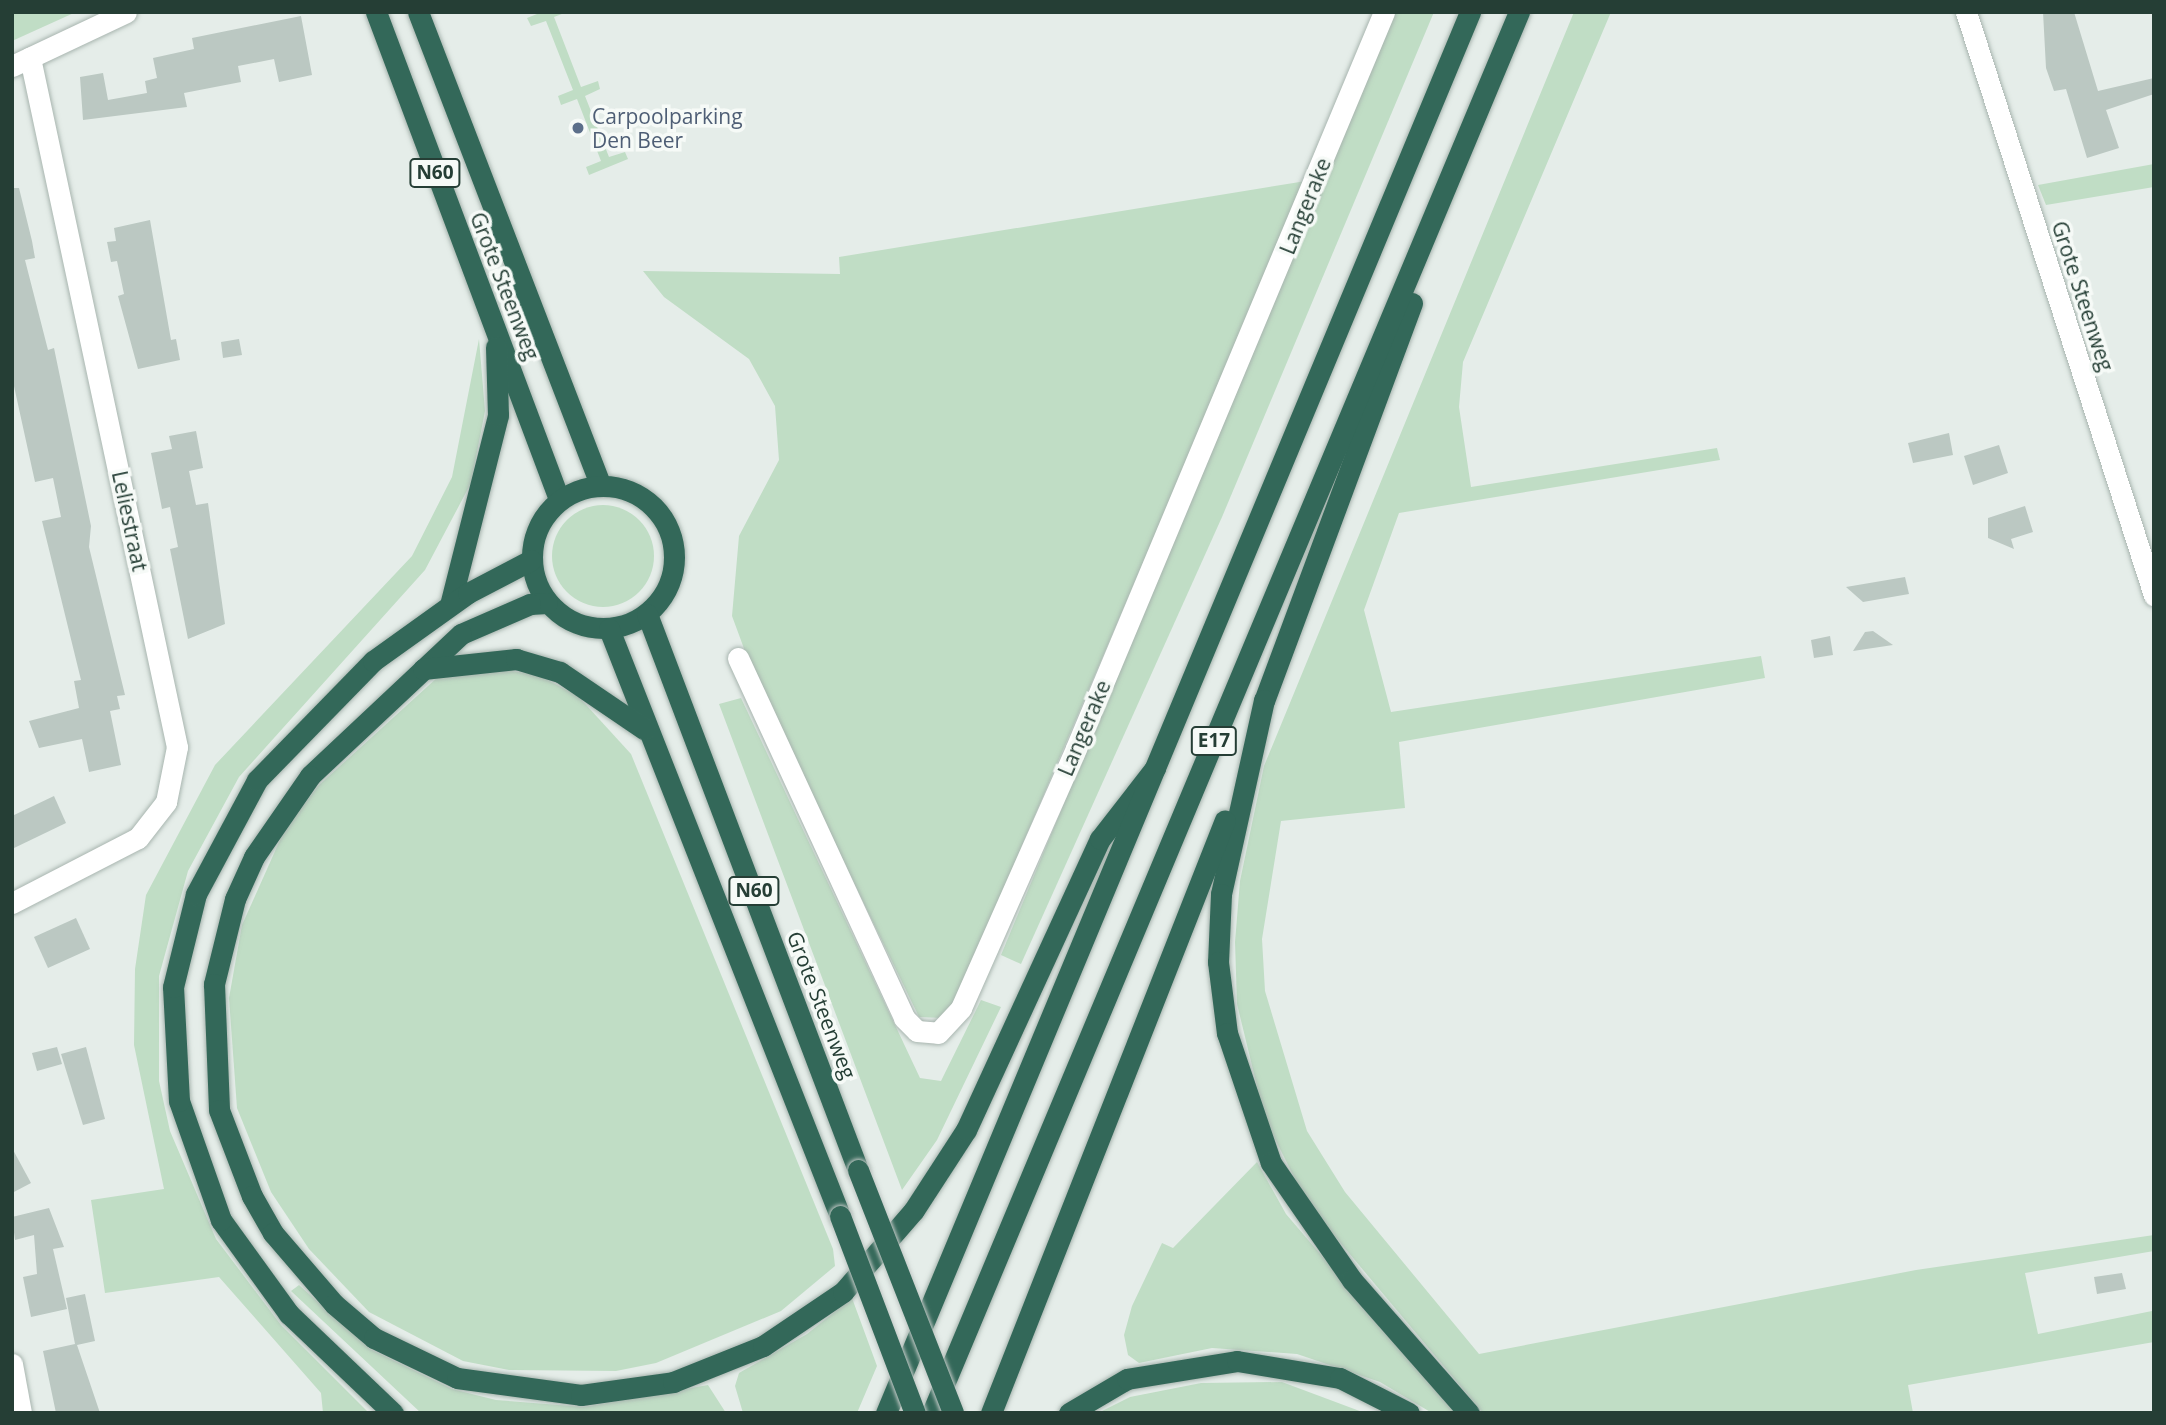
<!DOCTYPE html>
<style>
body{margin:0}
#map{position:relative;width:2166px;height:1425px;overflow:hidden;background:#e5ede9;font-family:"Open Sans",sans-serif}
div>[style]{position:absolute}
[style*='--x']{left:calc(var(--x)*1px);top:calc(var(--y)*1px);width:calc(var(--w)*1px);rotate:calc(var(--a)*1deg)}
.green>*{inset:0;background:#c0ddc5}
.round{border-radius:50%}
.building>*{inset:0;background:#bbc8c2}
.roads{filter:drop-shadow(0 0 2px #a8b5af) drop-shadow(0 0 2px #a8b5af)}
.street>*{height:21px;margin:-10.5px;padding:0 10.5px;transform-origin:10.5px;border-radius:10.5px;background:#fff}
.secondary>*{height:21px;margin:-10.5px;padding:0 10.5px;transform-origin:10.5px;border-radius:10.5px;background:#fff}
.highway>*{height:21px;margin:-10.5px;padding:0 10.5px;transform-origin:10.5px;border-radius:10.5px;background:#336859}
.highway>.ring{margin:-10.5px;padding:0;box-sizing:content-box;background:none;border:21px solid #336859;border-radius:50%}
.bridges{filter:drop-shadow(0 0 2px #c2c9c6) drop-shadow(0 0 2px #c2c9c6)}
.highway-bridge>*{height:21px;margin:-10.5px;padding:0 10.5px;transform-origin:10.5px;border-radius:10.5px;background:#336859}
.dots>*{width:19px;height:19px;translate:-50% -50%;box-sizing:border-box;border:4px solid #f6faf7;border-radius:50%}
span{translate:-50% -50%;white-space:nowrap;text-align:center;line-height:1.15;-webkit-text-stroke:7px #f6faf7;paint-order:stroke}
.shield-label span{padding:2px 5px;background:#f6faf7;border:2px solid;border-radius:5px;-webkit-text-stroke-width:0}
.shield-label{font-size:19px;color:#253e35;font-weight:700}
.service-label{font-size:21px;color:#4e5e75}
.left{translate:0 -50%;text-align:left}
.street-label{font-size:21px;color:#253e35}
.frame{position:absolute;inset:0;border:14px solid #253e35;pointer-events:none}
</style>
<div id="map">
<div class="green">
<div style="clip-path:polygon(12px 12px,76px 12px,12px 41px)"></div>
<div style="clip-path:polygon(542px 12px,567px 12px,554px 17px,581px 87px,598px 81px,600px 89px,585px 96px,609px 157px,625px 152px,628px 159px,589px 175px,586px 167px,601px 161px,577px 99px,561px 105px,558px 96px,573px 90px,546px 21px,531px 26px,527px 18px)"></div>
<div style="clip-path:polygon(1393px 12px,1434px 12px,1222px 517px,1021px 964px,1001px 955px)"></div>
<div style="clip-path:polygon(1574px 12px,1611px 12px,1463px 362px,1459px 407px,1471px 487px,1717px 448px,1720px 460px,1399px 513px,1364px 610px,1391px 712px,1761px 656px,1765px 678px,1399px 742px,1405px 808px,1281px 821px,1262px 939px,1265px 991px,1307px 1131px,1345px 1192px,1479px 1354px,1916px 1270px,2154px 1235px,2154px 1251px,2025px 1273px,2038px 1334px,2152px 1311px,2154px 1342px,1908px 1385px,1913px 1413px,1483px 1413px,1307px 1203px,1265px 1119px,1237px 1004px,1235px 942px,1240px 881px,1264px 766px)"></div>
<div style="clip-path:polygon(2154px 164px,2154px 187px,2046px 205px,2038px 185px)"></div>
<div style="clip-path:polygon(1306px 181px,956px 1000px,943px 1018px,919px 1017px,756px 681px,732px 616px,739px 536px,779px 460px,775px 406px,749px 359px,664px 297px,643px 271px,840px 274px,839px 257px)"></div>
<div style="clip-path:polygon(479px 339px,485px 411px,471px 483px,425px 570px,239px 777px,188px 871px,159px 976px,159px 1081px,170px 1131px,216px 1239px,281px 1325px,369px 1413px,323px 1413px,321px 1393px,219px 1277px,105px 1293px,91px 1200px,164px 1189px,134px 1045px,135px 969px,146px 895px,215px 765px,412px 556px,452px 477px)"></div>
<div class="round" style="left:552px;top:505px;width:102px;height:102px"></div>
<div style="clip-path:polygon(498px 669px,538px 675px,578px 696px,631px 754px,833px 1249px,835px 1266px,781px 1311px,656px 1363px,616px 1371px,509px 1370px,463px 1361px,369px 1312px,309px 1249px,271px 1192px,237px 1108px,229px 998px,242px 925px,284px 831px,318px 786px,439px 676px)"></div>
<div style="clip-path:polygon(741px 698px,920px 1078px,941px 1081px,981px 1000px,1001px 1007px,937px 1140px,902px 1190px,719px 704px)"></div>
<div style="clip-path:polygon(1257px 1162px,1286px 1214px,1456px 1413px,1432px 1413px,1380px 1382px,1297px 1354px,1212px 1348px,1139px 1363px,1128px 1355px,1124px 1335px,1132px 1306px,1162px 1243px,1173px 1248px)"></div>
<div style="clip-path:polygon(299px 1285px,370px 1349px,452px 1389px,496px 1400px,584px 1407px,708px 1385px,726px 1413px,421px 1413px,291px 1291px)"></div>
<div style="clip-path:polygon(852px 1298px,877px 1366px,857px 1413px,743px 1413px,735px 1386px,739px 1373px,807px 1334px)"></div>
<div style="clip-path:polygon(1282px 1382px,1365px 1413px,1098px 1413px,1130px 1397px,1201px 1383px)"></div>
</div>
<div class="building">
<div style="clip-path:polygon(2043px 12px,2074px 12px,2098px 91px,2154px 78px,2154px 94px,2106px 110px,2119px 148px,2087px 158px,2066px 89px,2054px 91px,2046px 68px)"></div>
<div style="clip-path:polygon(301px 16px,312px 75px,279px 82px,274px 59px,238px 66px,241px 82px,184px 93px,187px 107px,83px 120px,80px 77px,103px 73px,108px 100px,147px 93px,145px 81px,157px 78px,153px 58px,194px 49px,192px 38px)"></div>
<div style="clip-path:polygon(12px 188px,19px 188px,32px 241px,35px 258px,25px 260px,48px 350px,54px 348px,91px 526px,89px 547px,125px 695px,117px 696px,120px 709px,110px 711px,121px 765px,89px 772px,82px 739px,39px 748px,29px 721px,79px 708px,74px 681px,81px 680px,42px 521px,61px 517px,53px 478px,35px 482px,12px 377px)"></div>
<div style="clip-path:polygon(150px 220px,171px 340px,176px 339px,180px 360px,138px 369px,118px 296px,124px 294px,117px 261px,111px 262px,107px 242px,116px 241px,114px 228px)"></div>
<div style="clip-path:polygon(239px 339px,242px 355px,223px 358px,221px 342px)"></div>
<div style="clip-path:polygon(196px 431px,203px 468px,189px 471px,196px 505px,208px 503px,225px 624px,188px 639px,170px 549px,178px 547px,170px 507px,162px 509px,151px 453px,172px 449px,169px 436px)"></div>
<div style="clip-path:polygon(1949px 433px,1953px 455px,1913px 463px,1908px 443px)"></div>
<div style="clip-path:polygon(1999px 445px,2008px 473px,1973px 485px,1964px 456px)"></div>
<div style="clip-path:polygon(2025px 506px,2033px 532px,2011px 539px,2014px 549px,1988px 538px,1988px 518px)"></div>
<div style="clip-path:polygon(1905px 577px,1909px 594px,1863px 602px,1846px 587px)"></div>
<div style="clip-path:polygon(1873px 631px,1893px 645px,1853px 651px,1865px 632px)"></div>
<div style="clip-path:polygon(1830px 636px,1833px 655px,1814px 658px,1811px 640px)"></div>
<div style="clip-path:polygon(54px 796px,66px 823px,12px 849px,12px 816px)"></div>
<div style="clip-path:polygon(76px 918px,90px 949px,48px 968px,34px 937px)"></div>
<div style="clip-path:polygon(57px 1047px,62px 1064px,37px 1071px,32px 1053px)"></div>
<div style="clip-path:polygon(86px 1047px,105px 1119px,83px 1125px,61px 1054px)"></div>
<div style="clip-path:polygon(12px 1148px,31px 1183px,12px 1193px)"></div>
<div style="clip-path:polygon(49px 1208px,64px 1247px,53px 1249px,67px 1309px,31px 1317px,23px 1277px,37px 1274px,34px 1235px,15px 1240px,12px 1217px)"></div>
<div style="clip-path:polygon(2122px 1273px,2126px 1289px,2097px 1294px,2094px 1277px)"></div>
<div style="clip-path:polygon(85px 1294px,95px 1341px,77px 1345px,100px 1413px,56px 1413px,43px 1351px,75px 1344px,66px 1298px)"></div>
</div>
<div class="roads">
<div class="street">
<div style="--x:738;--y:658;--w:396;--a:65.2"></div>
<div style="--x:904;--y:1018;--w:18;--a:45"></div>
<div style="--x:917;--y:1031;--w:21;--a:5"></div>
<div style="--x:938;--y:1033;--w:34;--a:-47"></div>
<div style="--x:961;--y:1008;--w:284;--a:-66.1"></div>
<div style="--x:1076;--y:748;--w:798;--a:-67.29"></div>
<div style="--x:12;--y:903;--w:142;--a:-27.3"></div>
<div style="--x:138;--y:838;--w:46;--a:-52.1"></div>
<div style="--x:166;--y:802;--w:56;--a:-78.7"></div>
<div style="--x:177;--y:747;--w:705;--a:-102.04"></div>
<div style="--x:12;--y:1364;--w:50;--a:79.6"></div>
</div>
<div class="secondary">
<div style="--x:1966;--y:12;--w:613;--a:72.13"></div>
<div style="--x:12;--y:66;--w:126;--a:-25.3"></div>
</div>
<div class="highway">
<div style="--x:376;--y:12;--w:520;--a:69.41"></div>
<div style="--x:418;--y:12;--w:506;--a:68.91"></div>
<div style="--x:1412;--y:303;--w:424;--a:110.4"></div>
<div style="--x:1264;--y:700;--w:199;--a:102.5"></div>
<div style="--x:1221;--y:894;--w:68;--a:92.5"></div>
<div style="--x:1218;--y:962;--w:72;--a:82.8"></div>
<div style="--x:1227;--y:1033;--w:137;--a:71.3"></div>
<div style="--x:1271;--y:1163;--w:142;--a:55.3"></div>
<div style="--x:1352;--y:1280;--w:177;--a:48.7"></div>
<div class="ring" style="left:532px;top:486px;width:121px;height:121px"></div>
<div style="--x:547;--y:603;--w:17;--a:177"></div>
<div style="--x:530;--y:604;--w:75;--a:156.5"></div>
<div style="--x:461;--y:634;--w:207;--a:136.8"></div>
<div style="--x:310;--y:776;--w:98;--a:124.7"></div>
<div style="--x:254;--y:857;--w:46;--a:114.3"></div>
<div style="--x:235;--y:899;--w:88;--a:103.9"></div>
<div style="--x:214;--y:984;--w:126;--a:87.7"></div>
<div style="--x:219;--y:1110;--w:92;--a:69"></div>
<div style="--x:252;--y:1196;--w:43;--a:60.4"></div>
<div style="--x:273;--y:1233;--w:94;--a:49.3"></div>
<div style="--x:334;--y:1304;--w:52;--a:40.4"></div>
<div style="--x:374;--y:1338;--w:92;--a:25.7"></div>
<div style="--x:457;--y:1378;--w:125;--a:7.8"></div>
<div style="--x:581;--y:1395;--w:93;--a:-8"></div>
<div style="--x:673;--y:1382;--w:97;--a:-21.8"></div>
<div style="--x:763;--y:1346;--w:97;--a:-34"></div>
<div style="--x:843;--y:1292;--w:108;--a:-49.1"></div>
<div style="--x:914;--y:1210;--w:95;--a:-57"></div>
<div style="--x:966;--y:1130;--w:320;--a:-65.3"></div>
<div style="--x:1100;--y:839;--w:90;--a:-52.2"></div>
<div style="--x:450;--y:605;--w:196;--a:-75.8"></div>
<div style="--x:498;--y:415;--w:68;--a:-91.7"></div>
<div style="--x:647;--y:614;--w:595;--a:69.22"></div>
<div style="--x:609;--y:629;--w:631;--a:68.52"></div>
<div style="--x:423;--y:669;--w:94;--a:-6.1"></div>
<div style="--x:516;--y:659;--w:46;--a:16.5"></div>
<div style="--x:560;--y:672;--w:102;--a:34.2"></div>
<div style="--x:393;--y:1413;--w:144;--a:-136.4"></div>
<div style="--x:289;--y:1314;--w:116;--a:-125.9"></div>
<div style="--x:221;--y:1220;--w:126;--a:-109.4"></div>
<div style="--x:179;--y:1101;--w:114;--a:-93"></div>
<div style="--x:173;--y:987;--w:96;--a:-76.1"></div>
<div style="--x:196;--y:894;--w:129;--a:-61.8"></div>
<div style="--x:257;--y:780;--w:166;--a:-45.7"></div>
<div style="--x:373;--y:661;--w:117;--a:-35.6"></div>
<div style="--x:468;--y:593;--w:71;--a:-27.6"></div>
<div style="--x:886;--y:1413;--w:1518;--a:-67.37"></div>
<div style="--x:932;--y:1413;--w:1519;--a:-67.27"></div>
<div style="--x:991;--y:1413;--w:637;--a:-68.47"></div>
<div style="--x:1069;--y:1413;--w:67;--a:-30.4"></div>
<div style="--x:1127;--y:1379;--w:111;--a:-9.3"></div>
<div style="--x:1237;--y:1361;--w:104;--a:9.4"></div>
<div style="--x:1340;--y:1378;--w:77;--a:26.9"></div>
</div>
</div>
<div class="bridges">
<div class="highway-bridge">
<div style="--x:858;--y:1170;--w:261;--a:68.6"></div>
<div style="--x:840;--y:1216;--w:211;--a:69.2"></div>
</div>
</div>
<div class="dots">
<div style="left:578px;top:128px;background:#5c6f8a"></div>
</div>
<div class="shield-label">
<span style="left:435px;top:173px">N60</span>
<span style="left:1214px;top:741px">E17</span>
<span style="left:754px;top:891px">N60</span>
</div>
<div class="service-label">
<span class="left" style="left:592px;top:128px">Carpoolparking<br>Den Beer</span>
</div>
<div class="street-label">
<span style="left:1305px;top:206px;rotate:-68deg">Langerake</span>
<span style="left:505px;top:286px;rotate:69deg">Grote Steenweg</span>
<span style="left:2083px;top:296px;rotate:72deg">Grote Steenweg</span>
<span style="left:130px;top:521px;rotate:78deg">Leliestraat</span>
<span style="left:1084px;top:728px;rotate:-67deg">Langerake</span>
<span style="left:822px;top:1005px;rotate:69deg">Grote Steenweg</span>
</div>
<div class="frame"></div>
</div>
